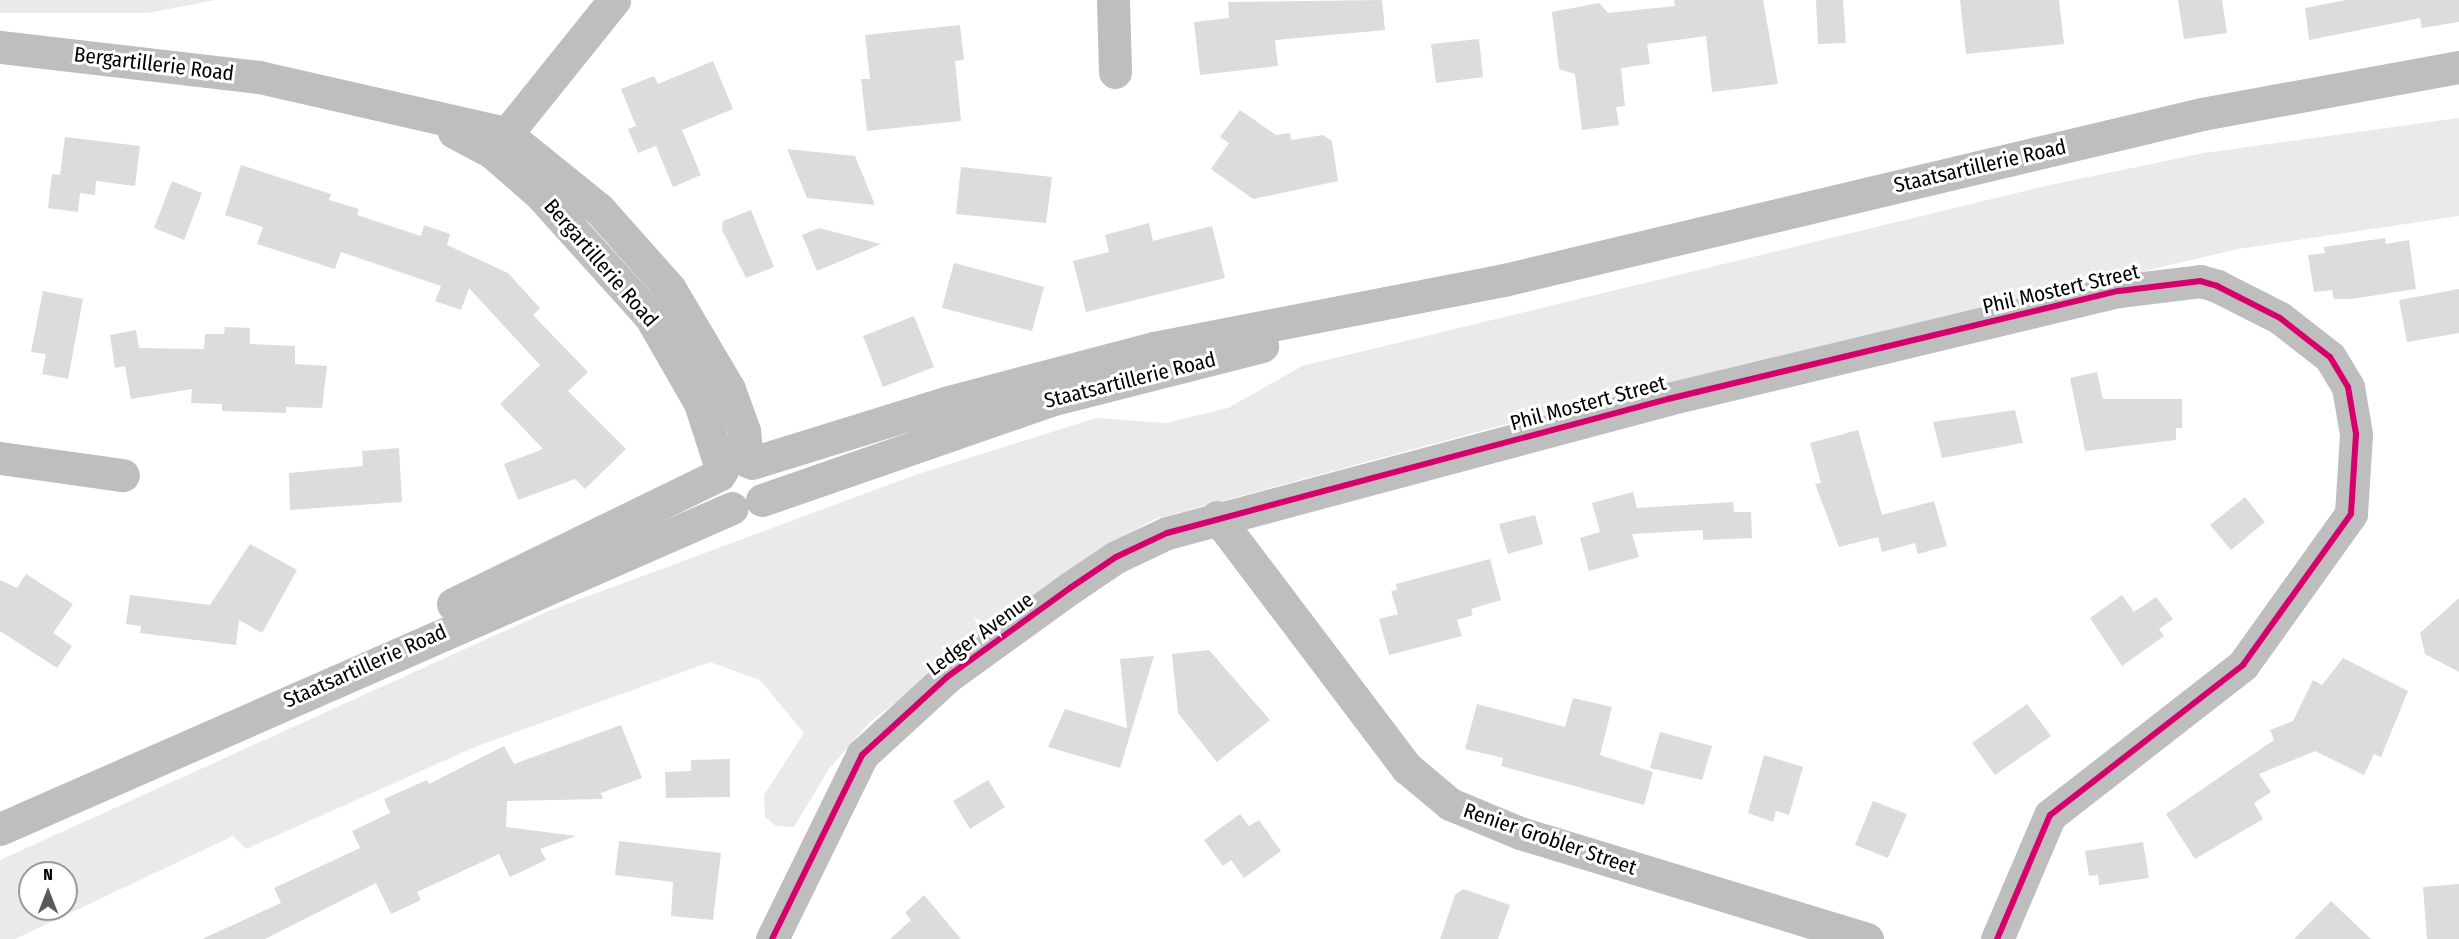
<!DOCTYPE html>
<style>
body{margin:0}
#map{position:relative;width:2459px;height:939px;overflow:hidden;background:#fff;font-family:"Fira Sans Condensed",sans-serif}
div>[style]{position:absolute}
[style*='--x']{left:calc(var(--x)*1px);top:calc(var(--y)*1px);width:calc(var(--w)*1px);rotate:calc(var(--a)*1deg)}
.green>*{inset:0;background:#eaeaea}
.building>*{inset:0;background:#dcdcdc}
.minor>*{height:33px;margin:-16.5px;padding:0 16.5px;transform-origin:16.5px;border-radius:16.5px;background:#bebebe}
.tertiary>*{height:33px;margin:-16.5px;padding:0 16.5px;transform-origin:16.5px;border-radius:16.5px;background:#bebebe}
.cycleway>*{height:6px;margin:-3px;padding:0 3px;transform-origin:3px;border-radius:3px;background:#d6006c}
span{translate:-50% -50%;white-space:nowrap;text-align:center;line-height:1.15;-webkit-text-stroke:6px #fff;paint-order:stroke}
.street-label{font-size:21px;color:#000}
.north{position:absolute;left:18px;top:861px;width:60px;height:60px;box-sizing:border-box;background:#fff;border:2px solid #999;border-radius:50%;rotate:0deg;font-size:16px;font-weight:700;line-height:24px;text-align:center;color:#000}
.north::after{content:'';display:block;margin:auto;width:21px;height:27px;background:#595959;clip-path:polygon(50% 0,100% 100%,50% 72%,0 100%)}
</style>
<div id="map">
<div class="green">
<div style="clip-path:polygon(0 0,215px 0,148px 13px,0 13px)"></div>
<div style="clip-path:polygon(evenodd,2459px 118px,2459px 216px,2238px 249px,1581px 404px,1155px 519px,1096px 551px,870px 722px,829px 769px,794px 827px,776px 826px,765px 817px,764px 795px,804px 733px,760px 680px,710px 662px,475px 747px,246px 849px,233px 836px,15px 939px,0 939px,0 860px,551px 610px,915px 475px,1096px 418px,1166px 423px,1228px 408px,1302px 366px,2050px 185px,2204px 153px,2459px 118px,30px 873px,66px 873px,66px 909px,30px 909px,30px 873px)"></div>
</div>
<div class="building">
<div style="clip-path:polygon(1382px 0,1385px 30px,1275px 40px,1278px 66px,1200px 75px,1194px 22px,1229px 18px,1228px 2px)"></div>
<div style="clip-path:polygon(1674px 0,1763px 0,1778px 84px,1712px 92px,1706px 36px,1647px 44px,1650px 64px,1621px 68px,1625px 106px,1616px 107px,1619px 125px,1582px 130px,1575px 74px,1559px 69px,1552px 12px,1599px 3px,1608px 13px,1675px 6px)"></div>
<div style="clip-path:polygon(1816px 0,1843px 0,1846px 43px,1818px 44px)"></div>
<div style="clip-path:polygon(1960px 0,2059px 0,2064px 44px,1966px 54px)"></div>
<div style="clip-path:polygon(2178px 0,2222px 0,2227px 33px,2184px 39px)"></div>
<div style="clip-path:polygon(2346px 0,2459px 0,2459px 22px,2422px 28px,2420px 18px,2309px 40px,2305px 8px)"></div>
<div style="clip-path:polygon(960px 25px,964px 60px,955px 61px,961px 121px,867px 131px,861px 79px,870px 79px,865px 35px)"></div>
<div style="clip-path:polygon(1479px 39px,1483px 77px,1436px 83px,1431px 44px)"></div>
<div style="clip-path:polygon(713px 61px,733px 109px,682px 130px,701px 175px,673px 187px,656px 146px,638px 153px,628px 129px,636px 126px,621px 89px,654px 76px,658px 84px)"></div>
<div style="clip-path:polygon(1240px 110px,1276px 135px,1290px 133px,1291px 140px,1323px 135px,1332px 141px,1338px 181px,1253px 199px,1211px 169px,1229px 143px,1220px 137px)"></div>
<div style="clip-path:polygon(65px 137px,140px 146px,135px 186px,96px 181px,95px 195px,80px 193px,78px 212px,48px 208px,52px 174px,60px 175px)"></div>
<div style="clip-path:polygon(787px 149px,855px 156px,875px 205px,807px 198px)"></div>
<div style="clip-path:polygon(241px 165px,331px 194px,329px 200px,359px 209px,357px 215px,421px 236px,424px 225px,450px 234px,447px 245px,508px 273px,540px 308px,533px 315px,588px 372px,568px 391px,626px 449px,585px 489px,575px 479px,518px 500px,504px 464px,543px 449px,500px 404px,540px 365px,469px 288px,461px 310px,435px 301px,441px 286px,341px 252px,335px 269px,257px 244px,263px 227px,225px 215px)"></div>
<div style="clip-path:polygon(961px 167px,1052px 177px,1046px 223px,956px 214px)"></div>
<div style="clip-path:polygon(172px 181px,202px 193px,184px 240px,154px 228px)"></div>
<div style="clip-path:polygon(751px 210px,774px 267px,746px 278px,722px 230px,723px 221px)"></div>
<div style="clip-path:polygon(1149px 223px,1153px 241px,1212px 226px,1225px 278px,1086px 312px,1073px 261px,1109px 252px,1105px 235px)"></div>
<div style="clip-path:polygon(819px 228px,881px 244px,817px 271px,802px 235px)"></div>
<div style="clip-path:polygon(2385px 238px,2386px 244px,2409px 240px,2416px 289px,2351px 299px,2334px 299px,2332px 290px,2314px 292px,2308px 255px,2325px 253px,2324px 247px)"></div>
<div style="clip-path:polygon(954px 263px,1044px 287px,1032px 331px,942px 308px)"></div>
<div style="clip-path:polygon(2459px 289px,2459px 333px,2407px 342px,2399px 300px)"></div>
<div style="clip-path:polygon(43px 291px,83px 299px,68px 379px,42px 374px,46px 354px,31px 352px)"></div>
<div style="clip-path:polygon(914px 316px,934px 367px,883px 387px,863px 336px)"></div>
<div style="clip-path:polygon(225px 327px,250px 328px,250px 344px,295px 346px,295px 364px,327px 366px,322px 408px,286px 407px,286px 413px,222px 411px,222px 404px,191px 403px,192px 389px,131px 399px,125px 366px,115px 368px,110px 335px,136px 330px,139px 348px,204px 349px,205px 334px,224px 334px)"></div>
<div style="clip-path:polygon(2097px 372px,2103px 399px,2182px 399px,2182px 428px,2176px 428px,2176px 440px,2085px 451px,2070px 378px)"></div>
<div style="clip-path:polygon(2015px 410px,2023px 443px,1942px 458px,1933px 422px)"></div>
<div style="clip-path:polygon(1858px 430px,1882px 515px,1934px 501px,1947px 546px,1918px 554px,1915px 543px,1882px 552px,1878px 537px,1839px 547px,1815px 484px,1821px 483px,1810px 443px)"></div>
<div style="clip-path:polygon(399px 448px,402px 502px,290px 510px,289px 473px,363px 466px,362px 451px)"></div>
<div style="clip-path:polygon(1633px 492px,1637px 508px,1733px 502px,1734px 512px,1751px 512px,1752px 538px,1703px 540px,1703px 530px,1632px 534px,1639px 557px,1589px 571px,1580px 538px,1600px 532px,1592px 503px)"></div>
<div style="clip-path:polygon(2245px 497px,2265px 522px,2231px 550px,2210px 525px)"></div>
<div style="clip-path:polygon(1535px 515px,1543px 544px,1508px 554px,1499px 524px)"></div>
<div style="clip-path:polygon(250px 544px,297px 570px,262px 633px,239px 620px,236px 645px,140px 633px,141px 626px,126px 624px,130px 595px,210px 605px)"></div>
<div style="clip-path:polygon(1490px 559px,1501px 600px,1471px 609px,1473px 615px,1457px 620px,1462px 636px,1389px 655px,1379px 619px,1398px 614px,1391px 591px,1397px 590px,1396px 584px)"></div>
<div style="clip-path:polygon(26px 574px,73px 604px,53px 633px,72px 646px,57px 668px,0 631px,0 580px,17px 588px)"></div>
<div style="clip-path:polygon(2122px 595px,2134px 612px,2156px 597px,2173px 619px,2159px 629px,2164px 636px,2122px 666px,2090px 618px)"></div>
<div style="clip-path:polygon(2459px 598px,2459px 672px,2425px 654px,2420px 633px)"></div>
<div style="clip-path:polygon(1209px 650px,1270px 720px,1217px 762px,1178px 713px,1172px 654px)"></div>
<div style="clip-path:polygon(1154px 656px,1120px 768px,1048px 747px,1065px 709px,1127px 728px,1120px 659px)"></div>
<div style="clip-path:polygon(2343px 658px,2408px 691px,2381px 757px,2374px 754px,2364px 775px,2315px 751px,2259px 774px,2271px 792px,2254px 803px,2263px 819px,2195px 859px,2166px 814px,2274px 740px,2270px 730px,2293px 721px,2313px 680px,2322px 685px)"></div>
<div style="clip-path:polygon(1573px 698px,1612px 707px,1600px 755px,1653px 772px,1644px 805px,1501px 766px,1503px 758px,1465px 749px,1477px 704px,1565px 727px)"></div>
<div style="clip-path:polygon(2027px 704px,2051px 736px,1995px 775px,1972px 743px)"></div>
<div style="clip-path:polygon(621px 725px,642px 778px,601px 793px,603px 799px,507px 801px,506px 827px,576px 836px,540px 849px,546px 860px,510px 877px,499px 854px,417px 892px,421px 900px,391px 914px,376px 883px,265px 939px,202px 939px,281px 903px,274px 888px,360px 848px,352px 831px,390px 813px,384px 799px,427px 780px,429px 784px,504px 746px,514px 764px)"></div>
<div style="clip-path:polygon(1660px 732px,1712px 746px,1702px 780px,1650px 768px)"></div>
<div style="clip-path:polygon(1764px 755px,1803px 767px,1789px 815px,1776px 811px,1773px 822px,1748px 813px)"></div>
<div style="clip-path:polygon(730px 759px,730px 797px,666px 798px,665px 772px,691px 771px,691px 760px)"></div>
<div style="clip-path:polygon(988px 780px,1005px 807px,970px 829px,953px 801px)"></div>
<div style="clip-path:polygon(1873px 801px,1907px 814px,1888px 858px,1855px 845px)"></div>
<div style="clip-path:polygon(1240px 814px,1249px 826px,1259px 820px,1281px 851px,1244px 878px,1231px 860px,1223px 866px,1204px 840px)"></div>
<div style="clip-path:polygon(619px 841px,721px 853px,713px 920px,671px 916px,673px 882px,615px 875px)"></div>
<div style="clip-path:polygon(2143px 842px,2149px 878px,2099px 885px,2098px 875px,2089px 876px,2085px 851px)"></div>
<div style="clip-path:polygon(2459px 884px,2459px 939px,2427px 939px,2423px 887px)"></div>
<div style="clip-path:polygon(1463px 889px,1510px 905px,1498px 939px,1440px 939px,1455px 895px)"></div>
<div style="clip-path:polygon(924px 895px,945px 920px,961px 939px,890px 939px,911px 920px,905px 913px)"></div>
<div style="clip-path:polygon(2331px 901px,2371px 939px,2294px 939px)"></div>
</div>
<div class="minor">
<div style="--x:1113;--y:0;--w:72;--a:88.4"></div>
<div style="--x:492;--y:152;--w:195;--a:-51.2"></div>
<div style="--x:0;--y:458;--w:124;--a:7.9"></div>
<div style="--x:1217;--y:517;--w:315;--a:52.9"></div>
<div style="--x:1407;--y:768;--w:56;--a:39.9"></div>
<div style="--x:1450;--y:804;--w:76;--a:22.5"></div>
<div style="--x:1520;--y:833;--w:363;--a:17"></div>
<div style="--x:772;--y:939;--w:205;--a:-63.9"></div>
<div style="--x:862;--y:755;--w:115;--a:-42.5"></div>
<div style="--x:947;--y:677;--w:152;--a:-35.9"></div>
<div style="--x:1070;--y:588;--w:55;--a:-34"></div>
<div style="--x:1116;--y:557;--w:56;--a:-25.2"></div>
<div style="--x:1167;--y:533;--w:519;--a:-14.97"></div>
<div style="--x:1668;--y:399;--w:464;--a:-13.5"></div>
<div style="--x:2119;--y:291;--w:82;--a:-7"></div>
<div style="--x:2200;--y:281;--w:18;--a:16"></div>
<div style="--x:2217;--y:286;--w:71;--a:26.9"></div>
<div style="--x:2280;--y:318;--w:63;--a:38"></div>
<div style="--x:2330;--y:357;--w:35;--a:59"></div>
<div style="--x:2348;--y:387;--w:48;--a:80.3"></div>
<div style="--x:2356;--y:434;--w:80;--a:93.6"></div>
<div style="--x:2351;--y:514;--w:186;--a:125.6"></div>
<div style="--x:2243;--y:665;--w:244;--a:142.1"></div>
<div style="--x:2050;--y:815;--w:135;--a:113.1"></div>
</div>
<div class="tertiary">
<div style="--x:0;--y:47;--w:261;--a:6.6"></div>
<div style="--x:259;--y:77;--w:252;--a:12.8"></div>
<div style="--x:505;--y:133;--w:121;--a:39"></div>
<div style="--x:599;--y:209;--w:107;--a:48.4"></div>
<div style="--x:670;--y:289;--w:116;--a:59.5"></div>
<div style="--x:729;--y:389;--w:45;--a:70.3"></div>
<div style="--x:744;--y:431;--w:30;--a:84"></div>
<div style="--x:454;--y:132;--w:43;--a:27.8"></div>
<div style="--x:492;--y:152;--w:64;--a:41.2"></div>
<div style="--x:540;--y:194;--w:164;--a:48"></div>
<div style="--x:650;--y:316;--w:100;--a:60.1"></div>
<div style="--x:700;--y:403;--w:71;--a:72.1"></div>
<div style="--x:752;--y:463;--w:206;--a:-17.2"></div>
<div style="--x:949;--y:402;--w:212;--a:-14.8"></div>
<div style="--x:1154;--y:348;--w:357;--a:-11"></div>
<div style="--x:1504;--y:280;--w:717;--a:-13.38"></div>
<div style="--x:2202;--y:114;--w:261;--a:-10.4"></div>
<div style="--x:762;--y:500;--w:305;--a:-19.1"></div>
<div style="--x:1050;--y:400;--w:219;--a:-14.3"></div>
<div style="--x:453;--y:604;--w:296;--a:-25.9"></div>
<div style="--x:0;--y:829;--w:799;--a:-23.68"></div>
</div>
<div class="cycleway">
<div style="--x:772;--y:939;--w:205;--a:-63.9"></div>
<div style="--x:862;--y:755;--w:115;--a:-42.5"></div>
<div style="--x:947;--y:677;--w:152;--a:-35.9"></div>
<div style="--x:1070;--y:588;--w:55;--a:-34"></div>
<div style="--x:1116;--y:557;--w:56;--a:-25.2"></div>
<div style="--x:1167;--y:533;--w:519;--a:-14.97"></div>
<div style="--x:1668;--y:399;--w:464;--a:-13.5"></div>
<div style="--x:2119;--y:291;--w:82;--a:-7"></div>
<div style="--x:2200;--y:281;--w:18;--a:16"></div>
<div style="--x:2217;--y:286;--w:71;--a:26.9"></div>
<div style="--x:2280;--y:318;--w:63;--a:38"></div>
<div style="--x:2330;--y:357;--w:35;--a:59"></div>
<div style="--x:2348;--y:387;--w:48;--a:80.3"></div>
<div style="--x:2356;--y:434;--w:80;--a:93.6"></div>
<div style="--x:2351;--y:514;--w:186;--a:125.6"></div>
<div style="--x:2243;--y:665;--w:244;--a:142.1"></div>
<div style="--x:2050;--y:815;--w:135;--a:113.1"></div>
</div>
<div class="street-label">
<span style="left:154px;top:64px;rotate:7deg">Bergartillerie Road</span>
<span style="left:1980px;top:166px;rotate:-13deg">Staatsartillerie Road</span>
<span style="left:601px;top:263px;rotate:49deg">Bergartillerie Road</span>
<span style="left:2061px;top:289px;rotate:-13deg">Phil Mostert Street</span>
<span style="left:1130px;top:380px;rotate:-14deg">Staatsartillerie Road</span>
<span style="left:1588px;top:403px;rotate:-15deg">Phil Mostert Street</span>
<span style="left:980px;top:634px;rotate:-36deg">Ledger Avenue</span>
<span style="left:365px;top:666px;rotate:-24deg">Staatsartillerie Road</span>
<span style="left:1550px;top:839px;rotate:19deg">Renier Grobler Street</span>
</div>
<div class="north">N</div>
</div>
